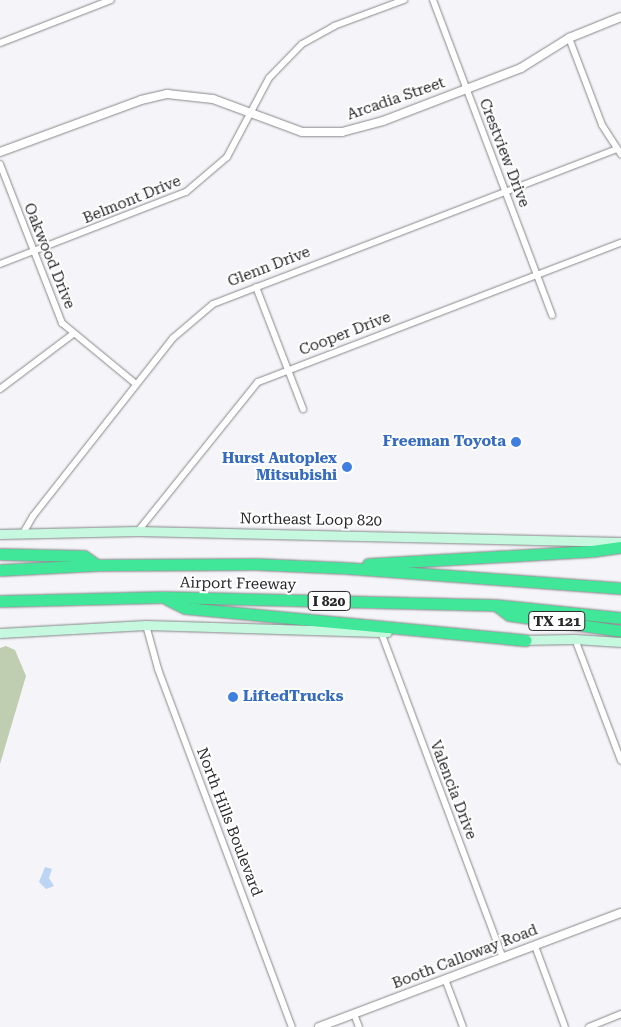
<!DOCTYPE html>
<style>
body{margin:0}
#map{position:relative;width:621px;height:1027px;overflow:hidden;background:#f5f5f9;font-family:"Roboto Serif",serif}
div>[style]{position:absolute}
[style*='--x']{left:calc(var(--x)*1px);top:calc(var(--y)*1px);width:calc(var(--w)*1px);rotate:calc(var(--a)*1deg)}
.green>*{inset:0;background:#bfcdb0}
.water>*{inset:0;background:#bcd5f4}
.roads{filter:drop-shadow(0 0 1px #86878a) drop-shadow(0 0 1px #86878a)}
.minor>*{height:6px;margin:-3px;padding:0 3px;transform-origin:3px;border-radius:3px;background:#fff}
.tertiary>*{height:8px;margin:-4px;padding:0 4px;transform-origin:4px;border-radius:4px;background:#fff}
.secondary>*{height:9px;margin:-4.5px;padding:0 4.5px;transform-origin:4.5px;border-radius:4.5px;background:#c6f8e0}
.motorway>*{height:11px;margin:-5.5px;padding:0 5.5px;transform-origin:5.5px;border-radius:5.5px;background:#40e799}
.dots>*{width:14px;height:14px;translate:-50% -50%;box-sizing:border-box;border:2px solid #fff;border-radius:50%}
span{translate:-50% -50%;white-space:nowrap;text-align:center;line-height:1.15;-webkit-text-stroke:4px #fff;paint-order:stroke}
.shield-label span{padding:1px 4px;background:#fff;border:1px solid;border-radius:4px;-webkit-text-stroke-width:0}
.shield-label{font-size:14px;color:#28282a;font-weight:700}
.street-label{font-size:15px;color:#28282a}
.shop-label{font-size:15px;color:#366cbe;font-weight:700}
.right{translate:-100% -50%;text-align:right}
.left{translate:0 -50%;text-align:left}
</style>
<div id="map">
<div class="green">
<div style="clip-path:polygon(6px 646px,15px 650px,26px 676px,0 764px,0 648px)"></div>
</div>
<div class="water">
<div style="clip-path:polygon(45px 867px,52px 869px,49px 878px,54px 886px,46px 889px,39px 882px)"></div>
</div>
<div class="roads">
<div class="minor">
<div style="--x:433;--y:0;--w:337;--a:69.3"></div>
<div style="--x:569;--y:38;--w:93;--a:69.2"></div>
<div style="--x:602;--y:125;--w:35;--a:57"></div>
<div style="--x:0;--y:43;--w:119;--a:-21.2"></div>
<div style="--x:0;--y:164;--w:171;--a:68.7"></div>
<div style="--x:62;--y:323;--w:96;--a:39.5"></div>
<div style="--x:0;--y:264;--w:199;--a:-21.2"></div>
<div style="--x:186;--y:192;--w:54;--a:-40.5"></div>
<div style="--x:227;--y:157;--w:89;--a:-62"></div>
<div style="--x:269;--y:78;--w:47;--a:-45.9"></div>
<div style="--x:302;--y:44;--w:37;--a:-29"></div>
<div style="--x:334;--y:26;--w:75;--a:-20.4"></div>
<div style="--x:256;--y:287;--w:131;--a:68.9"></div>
<div style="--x:0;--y:389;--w:91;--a:-37"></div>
<div style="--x:138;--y:531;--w:191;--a:-51.2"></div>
<div style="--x:258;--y:382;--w:389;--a:-21"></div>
<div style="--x:22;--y:535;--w:22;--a:-60"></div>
<div style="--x:33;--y:516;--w:226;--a:-51.8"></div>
<div style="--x:173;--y:338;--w:52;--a:-40.4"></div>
<div style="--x:213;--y:304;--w:432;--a:-21"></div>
<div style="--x:146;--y:625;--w:46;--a:74.7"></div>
<div style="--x:158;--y:669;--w:382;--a:69.5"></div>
<div style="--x:381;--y:632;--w:348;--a:69.5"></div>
<div style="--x:575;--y:639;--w:130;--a:69.3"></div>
<div style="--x:535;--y:946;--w:86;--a:69.7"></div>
<div style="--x:445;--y:979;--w:51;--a:69.4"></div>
<div style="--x:354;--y:1014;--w:14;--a:69"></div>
<div style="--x:589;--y:1027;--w:35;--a:-22"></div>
</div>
<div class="tertiary">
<div style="--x:0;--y:152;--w:150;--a:-20.2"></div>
<div style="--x:141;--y:100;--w:27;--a:-13"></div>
<div style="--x:167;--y:94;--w:46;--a:6.2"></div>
<div style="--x:213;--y:99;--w:95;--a:20.3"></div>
<div style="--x:302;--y:132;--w:40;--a:0"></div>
<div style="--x:342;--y:132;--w:42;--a:-15"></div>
<div style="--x:383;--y:121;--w:148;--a:-21"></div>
<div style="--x:521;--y:68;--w:57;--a:-32"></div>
<div style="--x:569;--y:38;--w:56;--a:-22"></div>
<div style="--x:319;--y:1027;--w:323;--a:-20.7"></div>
</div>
<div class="secondary">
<div style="--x:0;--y:534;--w:138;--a:-1.2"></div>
<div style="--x:138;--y:531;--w:483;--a:1.3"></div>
<div style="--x:0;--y:633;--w:146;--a:-3.1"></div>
<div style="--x:146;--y:625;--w:241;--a:1.7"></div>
<div style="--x:519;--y:640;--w:56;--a:-1"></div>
<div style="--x:575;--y:639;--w:46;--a:3.7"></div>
</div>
<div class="motorway">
<div style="--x:0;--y:554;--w:84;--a:1.4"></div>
<div style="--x:84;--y:556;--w:16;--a:35"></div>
<div style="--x:368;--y:564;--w:224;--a:-3.3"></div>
<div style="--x:592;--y:551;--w:29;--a:-8"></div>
<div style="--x:0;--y:570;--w:97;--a:-3"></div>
<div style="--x:97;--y:565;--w:159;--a:-0.4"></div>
<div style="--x:256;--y:564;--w:90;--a:2.5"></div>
<div style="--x:346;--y:568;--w:276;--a:4.2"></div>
<div style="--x:167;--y:599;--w:20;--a:27"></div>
<div style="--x:185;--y:608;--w:342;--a:5.4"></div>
<div style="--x:0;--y:601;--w:163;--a:-1.4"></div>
<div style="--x:163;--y:597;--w:332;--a:1.4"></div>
<div style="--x:495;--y:605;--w:127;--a:5.9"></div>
<div style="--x:497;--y:606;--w:15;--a:37"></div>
<div style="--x:509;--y:615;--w:113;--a:8.1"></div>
</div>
</div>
<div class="dots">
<div style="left:516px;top:442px;background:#3f7fe0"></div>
<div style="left:347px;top:467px;background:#3f7fe0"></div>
<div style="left:233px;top:697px;background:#3f7fe0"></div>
</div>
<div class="shield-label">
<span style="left:329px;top:601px">I 820</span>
<span style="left:557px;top:621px">TX 121</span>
</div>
<div class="street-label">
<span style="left:396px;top:99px;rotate:-19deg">Arcadia Street</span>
<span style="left:504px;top:153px;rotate:69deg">Crestview Drive</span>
<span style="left:132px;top:200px;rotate:-22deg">Belmont Drive</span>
<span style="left:49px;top:256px;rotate:68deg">Oakwood Drive</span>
<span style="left:269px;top:267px;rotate:-21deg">Glenn Drive</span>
<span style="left:345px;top:334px;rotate:-21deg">Cooper Drive</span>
<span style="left:311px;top:520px;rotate:1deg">Northeast Loop 820</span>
<span style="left:238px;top:584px;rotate:1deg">Airport Freeway</span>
<span style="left:453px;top:790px;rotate:69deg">Valencia Drive</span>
<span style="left:229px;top:822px;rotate:69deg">North Hills Boulevard</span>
<span style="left:465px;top:957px;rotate:-21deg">Booth Calloway Road</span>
</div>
<div class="shop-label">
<span class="right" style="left:506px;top:442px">Freeman Toyota</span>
<span class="right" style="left:337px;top:467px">Hurst Autoplex<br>Mitsubishi</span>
<span class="left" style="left:243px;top:697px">LiftedTrucks</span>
</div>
</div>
